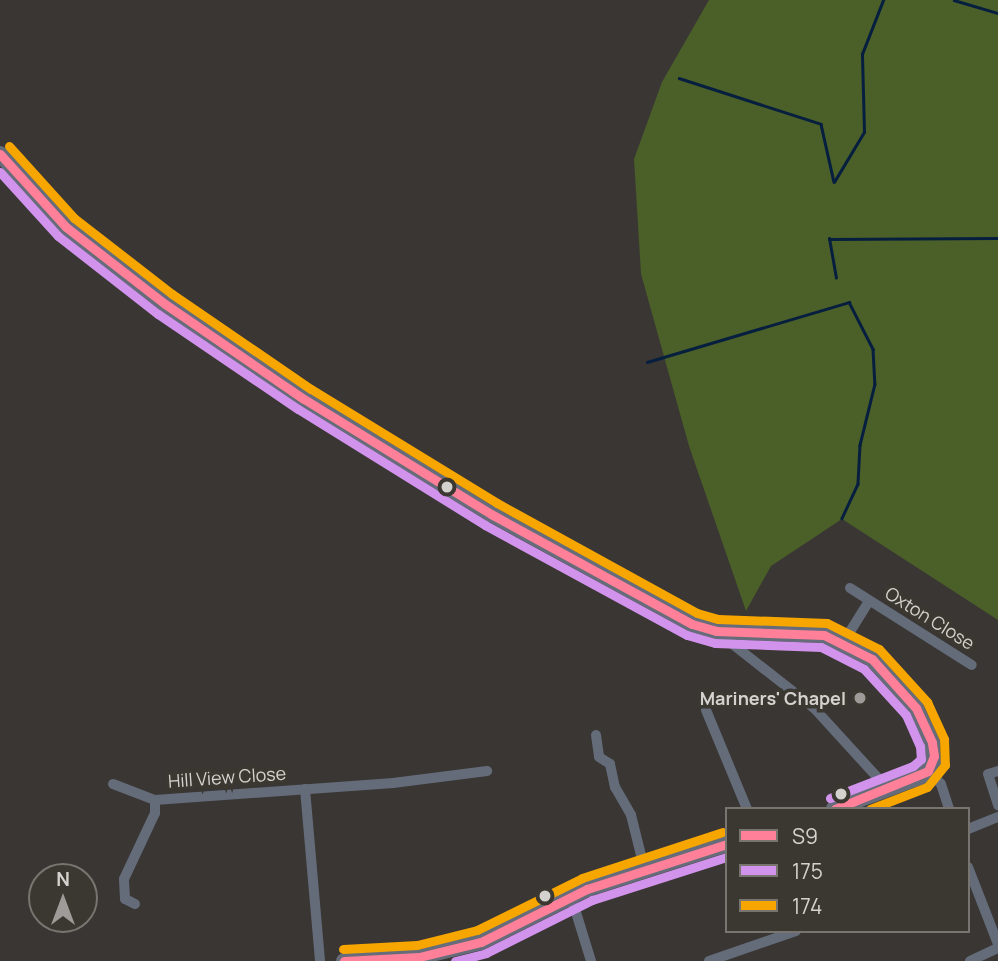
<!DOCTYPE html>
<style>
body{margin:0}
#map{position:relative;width:998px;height:961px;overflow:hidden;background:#393633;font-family:Manrope,sans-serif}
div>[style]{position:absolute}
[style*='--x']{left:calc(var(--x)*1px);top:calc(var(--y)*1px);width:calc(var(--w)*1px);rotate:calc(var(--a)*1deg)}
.green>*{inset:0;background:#4b5f29}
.stream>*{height:2.5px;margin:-1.25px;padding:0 1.25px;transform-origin:1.25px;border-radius:1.25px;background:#071f3f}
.street>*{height:10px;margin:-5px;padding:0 5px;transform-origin:5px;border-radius:5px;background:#646b79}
.secondary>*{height:16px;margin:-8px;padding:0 8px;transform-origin:8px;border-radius:8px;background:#666c7a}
.bus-1>*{height:9px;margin:-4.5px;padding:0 4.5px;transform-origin:4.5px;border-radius:4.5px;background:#ff8098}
.bus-2>*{height:9px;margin:-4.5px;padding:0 4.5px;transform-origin:4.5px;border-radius:4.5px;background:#d193ec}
.bus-3>*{height:9px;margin:-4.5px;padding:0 4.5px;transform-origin:4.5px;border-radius:4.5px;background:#f7a600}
.dots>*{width:19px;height:19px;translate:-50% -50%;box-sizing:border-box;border:4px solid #3b3731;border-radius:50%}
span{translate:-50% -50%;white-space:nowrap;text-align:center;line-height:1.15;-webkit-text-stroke:7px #3b3731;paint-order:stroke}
.street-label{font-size:18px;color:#d4d2ce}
.poi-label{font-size:18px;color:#d4d2ce;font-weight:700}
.right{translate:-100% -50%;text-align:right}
.legend{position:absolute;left:725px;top:807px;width:245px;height:126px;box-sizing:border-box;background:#3b3731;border:2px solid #787570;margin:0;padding:9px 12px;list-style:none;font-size:21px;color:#d4d2ce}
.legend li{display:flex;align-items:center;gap:14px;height:35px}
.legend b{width:35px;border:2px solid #787570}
.north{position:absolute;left:28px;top:863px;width:70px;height:70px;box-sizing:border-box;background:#3b3731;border:2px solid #787570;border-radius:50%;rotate:0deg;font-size:19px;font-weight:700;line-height:28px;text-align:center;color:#d4d2ce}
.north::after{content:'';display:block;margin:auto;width:24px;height:32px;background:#9e9b98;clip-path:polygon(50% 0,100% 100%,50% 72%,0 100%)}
</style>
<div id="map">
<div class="green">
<div style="clip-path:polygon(709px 0,998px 0,998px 620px,842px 519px,771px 566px,746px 611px,689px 446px,641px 274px,634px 159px,662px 82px)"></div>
</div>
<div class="stream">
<div style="--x:954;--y:0;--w:46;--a:16.5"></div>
<div style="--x:679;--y:78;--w:149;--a:17.9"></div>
<div style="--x:821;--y:124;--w:59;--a:77.4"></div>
<div style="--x:834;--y:182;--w:58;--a:-59"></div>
<div style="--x:864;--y:132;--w:78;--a:-91.5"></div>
<div style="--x:862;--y:54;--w:58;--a:-68.7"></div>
<div style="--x:836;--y:278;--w:40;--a:-100"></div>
<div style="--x:829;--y:239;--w:169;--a:-0.3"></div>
<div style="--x:647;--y:362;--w:211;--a:-16.5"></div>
<div style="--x:849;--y:302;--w:53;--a:62.9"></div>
<div style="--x:873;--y:349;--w:35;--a:87"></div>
<div style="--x:875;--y:384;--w:63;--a:103.8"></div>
<div style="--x:860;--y:445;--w:39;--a:93"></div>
<div style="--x:858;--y:484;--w:38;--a:115"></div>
</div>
<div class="street">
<div style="--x:850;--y:588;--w:144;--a:32.3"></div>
<div style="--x:716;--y:631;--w:125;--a:38.2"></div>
<div style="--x:814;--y:708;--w:110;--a:47.6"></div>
<div style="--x:843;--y:643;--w:49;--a:-58.2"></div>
<div style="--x:706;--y:710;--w:107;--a:67.5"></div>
<div style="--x:596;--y:735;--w:22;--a:82"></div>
<div style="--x:599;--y:757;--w:13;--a:32"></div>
<div style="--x:610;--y:764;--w:24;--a:78"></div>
<div style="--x:615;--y:787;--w:32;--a:60"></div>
<div style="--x:631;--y:815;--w:58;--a:76"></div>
<div style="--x:928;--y:771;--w:18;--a:45"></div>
<div style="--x:941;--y:784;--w:26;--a:72"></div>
<div style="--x:998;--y:771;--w:10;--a:163"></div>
<div style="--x:988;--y:774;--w:33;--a:72"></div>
<div style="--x:113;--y:784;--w:45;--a:20.9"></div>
<div style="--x:155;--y:800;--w:239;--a:-4.1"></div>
<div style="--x:393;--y:783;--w:95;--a:-7.3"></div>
<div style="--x:305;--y:789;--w:173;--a:85"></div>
<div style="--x:968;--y:829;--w:32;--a:-22"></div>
<div style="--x:968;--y:867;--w:83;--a:68.7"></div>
<div style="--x:571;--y:896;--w:68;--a:72.9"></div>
<div style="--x:135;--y:904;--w:11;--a:-153"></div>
<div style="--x:125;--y:899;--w:20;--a:-93"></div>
<div style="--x:124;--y:879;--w:73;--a:-64.8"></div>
<div style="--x:155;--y:813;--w:13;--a:-90"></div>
<div style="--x:709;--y:961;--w:92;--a:-19"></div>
<div style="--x:970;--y:961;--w:31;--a:-25"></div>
</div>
<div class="secondary">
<div style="--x:0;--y:154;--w:98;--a:47.9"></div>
<div style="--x:66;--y:227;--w:125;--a:37.9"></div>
<div style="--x:165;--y:304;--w:168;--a:34.4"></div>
<div style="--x:304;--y:399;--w:220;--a:31.6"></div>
<div style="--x:491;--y:514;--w:229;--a:28.7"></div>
<div style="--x:692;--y:624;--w:25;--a:16"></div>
<div style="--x:716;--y:631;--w:108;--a:2.1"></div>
<div style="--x:824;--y:635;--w:54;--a:26.6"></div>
<div style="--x:872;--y:659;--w:66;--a:48.1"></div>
<div style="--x:916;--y:708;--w:38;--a:65"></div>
<div style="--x:932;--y:743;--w:21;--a:87"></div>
<div style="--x:933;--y:764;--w:18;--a:135"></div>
<div style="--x:920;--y:777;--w:92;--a:159.6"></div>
<div style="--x:344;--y:961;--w:75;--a:-3.1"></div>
<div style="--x:419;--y:957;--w:64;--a:-13.6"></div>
<div style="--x:481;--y:942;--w:119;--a:-26.6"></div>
<div style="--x:587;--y:889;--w:147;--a:-17.8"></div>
</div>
<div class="bus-1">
<div style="--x:0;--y:154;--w:98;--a:47.9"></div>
<div style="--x:66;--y:227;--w:125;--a:37.9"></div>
<div style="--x:165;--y:304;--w:168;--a:34.4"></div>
<div style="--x:304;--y:399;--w:220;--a:31.6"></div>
<div style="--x:491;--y:514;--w:229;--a:28.7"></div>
<div style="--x:692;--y:624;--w:25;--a:16"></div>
<div style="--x:716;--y:631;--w:108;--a:2.1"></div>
<div style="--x:824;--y:635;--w:54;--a:26.6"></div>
<div style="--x:872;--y:659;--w:66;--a:48.1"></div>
<div style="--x:916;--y:708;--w:38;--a:65"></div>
<div style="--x:932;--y:743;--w:13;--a:81"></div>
<div style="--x:934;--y:756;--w:16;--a:112"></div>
<div style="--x:835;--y:809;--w:100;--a:-22.2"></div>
<div style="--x:344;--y:961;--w:75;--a:-3.1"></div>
<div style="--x:419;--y:957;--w:64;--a:-13.6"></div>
<div style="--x:481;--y:942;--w:119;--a:-26.6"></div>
<div style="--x:587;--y:889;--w:147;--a:-17.8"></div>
</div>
<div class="bus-2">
<div style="--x:0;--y:172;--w:86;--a:47.8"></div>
<div style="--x:58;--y:236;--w:127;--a:38"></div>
<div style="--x:158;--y:314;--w:169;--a:34.2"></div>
<div style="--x:298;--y:409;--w:220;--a:31.8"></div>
<div style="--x:485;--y:525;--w:230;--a:28.6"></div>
<div style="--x:687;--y:635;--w:29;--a:16"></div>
<div style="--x:715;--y:643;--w:106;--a:2.2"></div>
<div style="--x:821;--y:647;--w:48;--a:27.1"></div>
<div style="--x:864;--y:669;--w:62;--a:47.6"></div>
<div style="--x:906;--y:715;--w:34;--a:66"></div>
<div style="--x:920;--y:746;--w:13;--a:86"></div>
<div style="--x:921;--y:759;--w:11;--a:139"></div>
<div style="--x:913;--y:766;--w:89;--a:158.9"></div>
<div style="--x:455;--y:961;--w:32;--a:-14"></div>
<div style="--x:486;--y:953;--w:119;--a:-26.6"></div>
<div style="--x:592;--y:900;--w:142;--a:-17.7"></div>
</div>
<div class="bus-3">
<div style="--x:9;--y:146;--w:97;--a:47.9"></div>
<div style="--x:74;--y:218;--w:124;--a:37.8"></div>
<div style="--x:172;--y:294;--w:168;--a:34.4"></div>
<div style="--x:311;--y:389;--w:218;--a:31.5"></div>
<div style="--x:497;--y:503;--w:228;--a:28.8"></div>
<div style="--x:697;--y:613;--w:22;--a:16"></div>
<div style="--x:718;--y:619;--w:109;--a:2.1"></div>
<div style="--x:827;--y:623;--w:58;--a:26.6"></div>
<div style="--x:879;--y:649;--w:72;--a:47.8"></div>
<div style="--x:927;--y:702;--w:41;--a:65.3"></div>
<div style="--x:944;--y:739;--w:26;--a:88"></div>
<div style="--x:945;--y:765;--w:28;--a:129"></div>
<div style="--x:927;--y:787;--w:61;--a:158.9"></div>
<div style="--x:343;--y:949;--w:74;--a:-3.1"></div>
<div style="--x:417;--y:945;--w:62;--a:-14"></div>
<div style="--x:477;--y:930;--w:117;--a:-26.3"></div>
<div style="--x:582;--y:878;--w:148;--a:-18.1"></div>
</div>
<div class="dots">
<div style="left:447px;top:487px;background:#d4d2ce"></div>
<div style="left:860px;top:698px;background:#9e9b98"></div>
<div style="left:841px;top:794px;background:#d4d2ce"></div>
<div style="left:545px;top:896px;background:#d4d2ce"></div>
</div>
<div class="street-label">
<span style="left:930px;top:618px;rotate:32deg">Oxton Close</span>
<span style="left:227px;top:777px;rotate:-4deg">Hill View Close</span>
</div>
<div class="poi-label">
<span class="right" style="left:846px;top:698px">Mariners' Chapel</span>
</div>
<ul class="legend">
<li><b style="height:9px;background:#ff8098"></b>S9</li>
<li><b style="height:9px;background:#d193ec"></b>175</li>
<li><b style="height:9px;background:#f7a600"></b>174</li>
</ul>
<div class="north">N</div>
</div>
